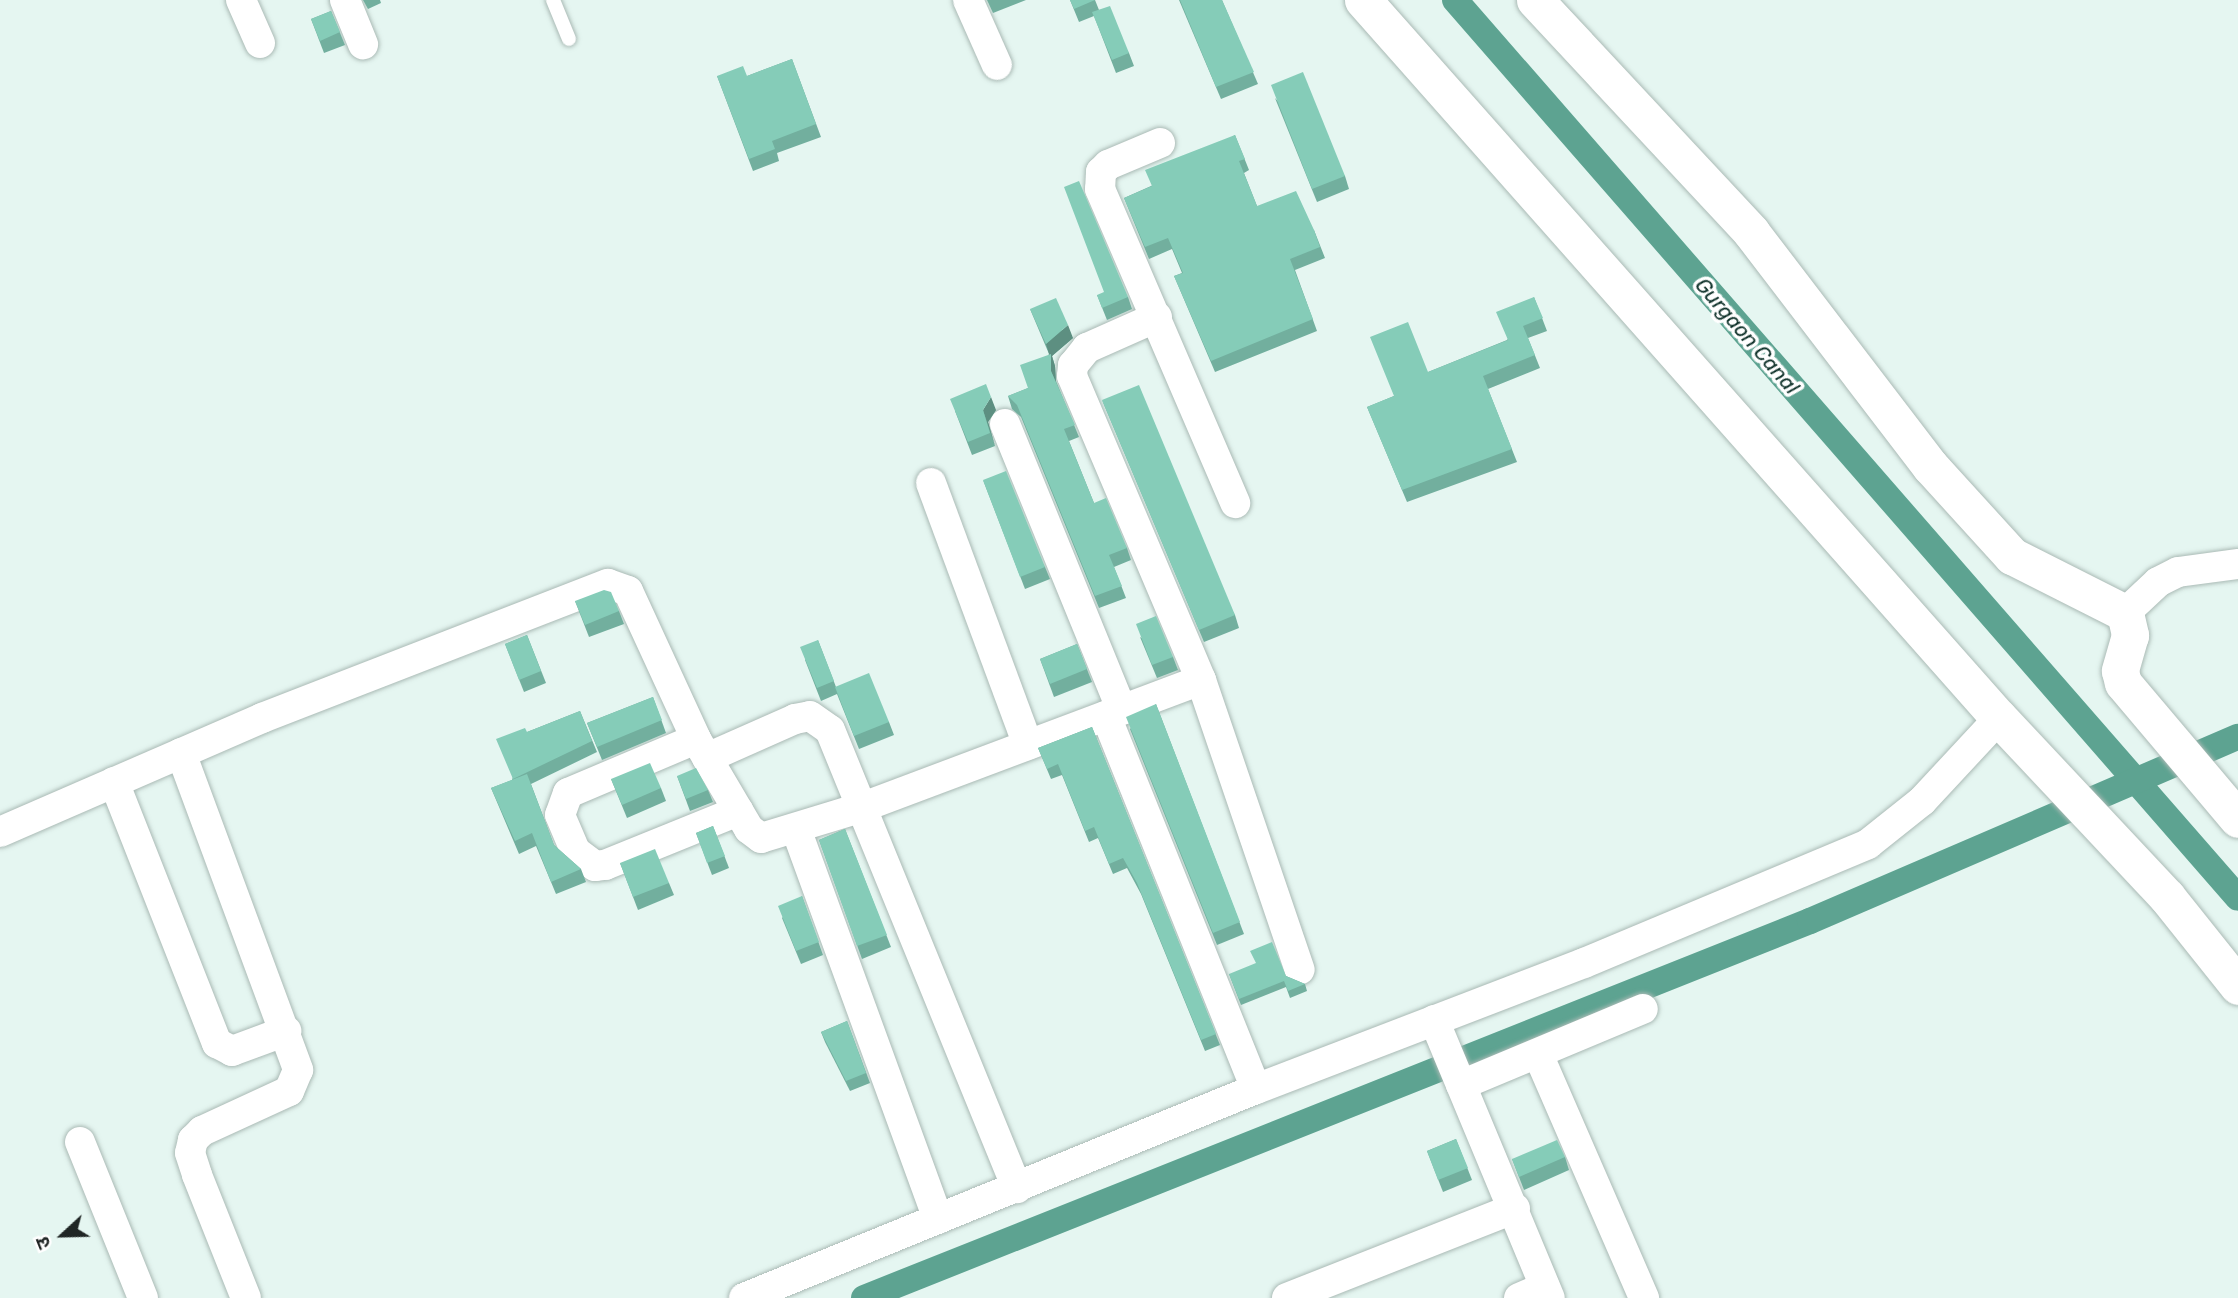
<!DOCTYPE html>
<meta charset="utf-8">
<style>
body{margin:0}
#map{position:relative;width:2238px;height:1298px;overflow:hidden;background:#e5f6f1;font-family:Rubik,"Noto Sans Devanagari",sans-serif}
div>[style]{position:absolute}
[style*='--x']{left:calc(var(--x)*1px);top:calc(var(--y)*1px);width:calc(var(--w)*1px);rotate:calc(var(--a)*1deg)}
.canal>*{height:26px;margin:-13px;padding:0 13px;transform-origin:13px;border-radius:13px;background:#5da391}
.roads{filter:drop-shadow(0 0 2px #aabab5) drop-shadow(0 0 2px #aabab5)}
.service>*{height:14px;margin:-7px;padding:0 7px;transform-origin:7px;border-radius:7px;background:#fff}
.minor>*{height:30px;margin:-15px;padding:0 15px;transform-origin:15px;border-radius:15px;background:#fff}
.tertiary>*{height:37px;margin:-18.5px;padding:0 18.5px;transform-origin:18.5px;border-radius:18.5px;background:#fff}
.wall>*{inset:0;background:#72af9e}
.shaded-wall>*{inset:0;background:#5d8f81}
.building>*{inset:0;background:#85ccb8}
span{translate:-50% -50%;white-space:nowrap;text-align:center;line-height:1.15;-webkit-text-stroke:7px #fff;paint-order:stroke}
.water-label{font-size:21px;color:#0d3028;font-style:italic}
.north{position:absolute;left:28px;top:1200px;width:70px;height:70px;-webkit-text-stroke:5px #fff;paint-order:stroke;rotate:248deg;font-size:19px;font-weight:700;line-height:28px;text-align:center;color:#202625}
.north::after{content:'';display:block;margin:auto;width:24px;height:32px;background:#202625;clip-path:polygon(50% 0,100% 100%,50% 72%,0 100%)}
</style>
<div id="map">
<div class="canal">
<div style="--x:1455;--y:0;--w:1191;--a:48.91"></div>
<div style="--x:864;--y:1298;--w:1018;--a:-21.73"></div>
<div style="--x:1810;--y:921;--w:466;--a:-23.3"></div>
</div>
<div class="roads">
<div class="service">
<div style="--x:553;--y:0;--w:42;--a:67.7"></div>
</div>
<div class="minor">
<div style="--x:241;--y:0;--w:47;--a:66.2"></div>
<div style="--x:345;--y:0;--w:48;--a:67.8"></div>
<div style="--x:968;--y:0;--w:71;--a:66"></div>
<div style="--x:1160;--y:143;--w:56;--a:157.1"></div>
<div style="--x:1108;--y:165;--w:10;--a:135"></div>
<div style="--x:1101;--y:172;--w:17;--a:93"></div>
<div style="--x:1100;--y:189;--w:342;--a:66.7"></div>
<div style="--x:1157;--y:317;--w:77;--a:156.1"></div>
<div style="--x:1087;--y:348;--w:22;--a:129"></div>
<div style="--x:1073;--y:365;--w:11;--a:95"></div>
<div style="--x:1072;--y:376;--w:330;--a:67"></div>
<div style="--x:1201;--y:680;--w:306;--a:71.2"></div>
<div style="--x:1005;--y:424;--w:309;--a:67.8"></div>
<div style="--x:931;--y:483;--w:279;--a:69.7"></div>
<div style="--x:2125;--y:613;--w:45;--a:-43.2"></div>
<div style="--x:2158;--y:582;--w:22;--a:-27"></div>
<div style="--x:2178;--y:572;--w:61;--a:-7.6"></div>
<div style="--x:1106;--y:716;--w:402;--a:68.1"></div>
<div style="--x:696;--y:739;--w:139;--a:157.1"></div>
<div style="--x:568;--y:793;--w:23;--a:110"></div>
<div style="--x:560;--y:815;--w:39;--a:67"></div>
<div style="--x:575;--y:851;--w:25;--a:37"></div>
<div style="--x:595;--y:866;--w:10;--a:-6"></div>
<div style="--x:605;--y:865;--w:144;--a:-22.1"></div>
<div style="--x:181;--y:753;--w:338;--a:69.7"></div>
<div style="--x:298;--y:1070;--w:23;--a:113"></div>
<div style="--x:289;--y:1091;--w:96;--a:155.3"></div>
<div style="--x:202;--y:1131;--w:13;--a:135"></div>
<div style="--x:193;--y:1140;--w:13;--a:103"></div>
<div style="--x:190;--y:1153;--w:23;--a:72"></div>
<div style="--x:197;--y:1175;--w:132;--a:68.3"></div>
<div style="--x:707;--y:758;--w:96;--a:-23.9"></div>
<div style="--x:795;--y:719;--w:15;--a:-11"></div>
<div style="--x:810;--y:716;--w:24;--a:35"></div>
<div style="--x:830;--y:730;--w:495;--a:67.8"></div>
<div style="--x:114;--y:782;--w:281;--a:68.5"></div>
<div style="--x:217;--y:1043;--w:17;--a:28"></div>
<div style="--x:232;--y:1051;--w:58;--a:-20.3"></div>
<div style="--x:796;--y:829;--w:415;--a:70"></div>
<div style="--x:0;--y:832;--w:286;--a:-23.5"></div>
<div style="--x:262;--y:718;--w:371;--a:-21.2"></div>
<div style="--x:608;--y:584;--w:21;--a:19"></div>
<div style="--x:628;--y:591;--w:163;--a:65.3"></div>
<div style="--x:696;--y:739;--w:104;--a:59.5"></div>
<div style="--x:749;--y:829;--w:15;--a:37"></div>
<div style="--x:761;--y:838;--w:107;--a:-16.9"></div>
<div style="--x:863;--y:807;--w:361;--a:-20.6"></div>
<div style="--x:1434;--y:1020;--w:301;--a:67.4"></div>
<div style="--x:1538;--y:1054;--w:266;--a:66.5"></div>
<div style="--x:1461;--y:1085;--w:197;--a:-22.7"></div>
<div style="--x:80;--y:1142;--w:168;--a:68"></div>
<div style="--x:744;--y:1298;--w:553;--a:-22.21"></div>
<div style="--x:1256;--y:1089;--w:351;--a:-21"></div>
<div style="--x:1584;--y:963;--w:308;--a:-22.7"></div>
<div style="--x:1868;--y:844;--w:69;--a:-38.5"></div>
<div style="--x:1922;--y:801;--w:113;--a:-47.1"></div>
<div style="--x:1287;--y:1298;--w:245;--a:-21.5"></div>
<div style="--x:1519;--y:1298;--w:28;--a:-23"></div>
</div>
<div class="tertiary">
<div style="--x:1363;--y:0;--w:959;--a:48.47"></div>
<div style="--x:1999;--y:718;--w:245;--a:46.8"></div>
<div style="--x:2167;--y:897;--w:114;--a:51.4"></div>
<div style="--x:1535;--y:0;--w:317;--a:47"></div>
<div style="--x:1751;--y:232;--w:295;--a:52.6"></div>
<div style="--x:1930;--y:466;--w:122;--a:47.7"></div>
<div style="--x:2012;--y:556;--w:127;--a:26.8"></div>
<div style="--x:2125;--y:613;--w:23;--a:77"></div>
<div style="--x:2130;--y:635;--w:37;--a:106"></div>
<div style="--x:2120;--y:671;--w:12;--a:76"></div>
<div style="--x:2123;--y:683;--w:178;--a:49.8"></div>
</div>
</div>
<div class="wall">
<div style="clip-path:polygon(363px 0,380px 0,381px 3px,368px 9px)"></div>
<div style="clip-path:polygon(987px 0,1026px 0,993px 13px)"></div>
<div style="clip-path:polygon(1070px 0,1095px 0,1099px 10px,1129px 53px,1134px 66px,1116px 73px,1094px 16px,1079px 22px)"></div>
<div style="clip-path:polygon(1179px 0,1222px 0,1258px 84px,1221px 99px)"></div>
<div style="clip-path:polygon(331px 11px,345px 45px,324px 53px,311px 19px)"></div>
<div style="clip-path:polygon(792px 59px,821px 137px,777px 153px,779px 161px,753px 171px,717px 76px,747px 76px)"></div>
<div style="clip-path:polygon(1275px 98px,1345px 176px,1349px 189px,1317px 202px)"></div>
<div style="clip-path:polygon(1235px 135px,1249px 170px,1244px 173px,1257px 206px,1314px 230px,1325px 258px,1295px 270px,1317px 331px,1215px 372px,1174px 276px,1182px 273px,1172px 249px,1149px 259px,1124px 198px,1151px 186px)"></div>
<div style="clip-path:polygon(1097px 295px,1128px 297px,1132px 309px,1107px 320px)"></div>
<div style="clip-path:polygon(1534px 297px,1547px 331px,1528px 338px,1540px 368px,1488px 389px,1517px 462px,1407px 502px,1367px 407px,1394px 396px,1428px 372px,1507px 340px)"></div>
<div style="clip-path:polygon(1030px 309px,1073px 338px,1052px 356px,1055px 366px,1056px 381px,1079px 437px,1069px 441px,1094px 503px,1127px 548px,1131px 560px,1114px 567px,1126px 598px,1099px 608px,1021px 417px,1012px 409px,1008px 396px,1028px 388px,1049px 354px)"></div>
<div style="clip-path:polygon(1102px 400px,1235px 615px,1239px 628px,1204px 642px)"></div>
<div style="clip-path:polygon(996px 410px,988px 422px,995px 446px,972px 455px,955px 411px)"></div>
<div style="clip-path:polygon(983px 480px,1045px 567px,1050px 579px,1025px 589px)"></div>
<div style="clip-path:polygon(575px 601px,619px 611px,624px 624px,589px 637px)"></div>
<div style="clip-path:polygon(527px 635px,546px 683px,524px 692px,505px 644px)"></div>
<div style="clip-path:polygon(1140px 637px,1173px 657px,1178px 670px,1157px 678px)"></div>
<div style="clip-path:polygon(818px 640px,836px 687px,889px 722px,894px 735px,859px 749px,837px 694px,821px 701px,805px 660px)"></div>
<div style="clip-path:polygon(1077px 644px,1092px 682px,1054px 697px,1040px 659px)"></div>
<div style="clip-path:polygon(653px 697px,666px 733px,602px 760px,587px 723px)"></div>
<div style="clip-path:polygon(1156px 704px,1244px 934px,1217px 945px,1130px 729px)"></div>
<div style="clip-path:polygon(580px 711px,597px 752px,531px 784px,554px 845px,581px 869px,586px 882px,556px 894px,536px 846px,519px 854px,491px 788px,512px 780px,527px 732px)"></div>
<div style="clip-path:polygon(1092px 727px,1220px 1045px,1205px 1051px,1141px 894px,1127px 868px,1113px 874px,1098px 838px,1089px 842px,1062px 775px,1051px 779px,1038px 748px)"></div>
<div style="clip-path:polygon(677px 776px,708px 790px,713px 802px,690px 811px)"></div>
<div style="clip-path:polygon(611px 779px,661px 788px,666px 801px,627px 818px)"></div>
<div style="clip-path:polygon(713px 826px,729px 868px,712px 875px,696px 833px)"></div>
<div style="clip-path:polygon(845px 829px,891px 947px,862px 959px,819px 840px)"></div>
<div style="clip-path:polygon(620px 863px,669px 883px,674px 895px,638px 910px)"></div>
<div style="clip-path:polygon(802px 896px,823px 955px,801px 964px,782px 918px)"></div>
<div style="clip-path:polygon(1229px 974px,1286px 976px,1305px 984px,1307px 991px,1290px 998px,1286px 987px,1241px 1005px)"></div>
<div style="clip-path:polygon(847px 1021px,870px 1083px,850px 1091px,825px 1042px,821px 1032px)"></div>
<div style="clip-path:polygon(1456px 1139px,1472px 1180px,1443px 1192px,1427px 1151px)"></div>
<div style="clip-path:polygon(1565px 1157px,1569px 1170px,1524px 1190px,1512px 1159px)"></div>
</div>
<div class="shaded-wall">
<div style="clip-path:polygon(1068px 325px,1073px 338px,1052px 356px,1055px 366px,1056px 383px,1051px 371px,1050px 357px,1046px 344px)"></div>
<div style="clip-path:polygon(991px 397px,996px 410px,988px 422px,995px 446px,983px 410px)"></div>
</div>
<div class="building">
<div style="clip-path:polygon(1070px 0,1095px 0,1074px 9px)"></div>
<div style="clip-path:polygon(1180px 0,1222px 0,1254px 72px,1216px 87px)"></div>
<div style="clip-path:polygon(1110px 6px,1129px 53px,1112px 60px,1092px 12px)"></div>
<div style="clip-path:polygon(331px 11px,340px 32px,320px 41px,311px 19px)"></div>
<div style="clip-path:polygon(792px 59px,816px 124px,772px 141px,775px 149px,749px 159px,717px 76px,743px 66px,747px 76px)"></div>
<div style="clip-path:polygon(1303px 72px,1345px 176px,1312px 189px,1271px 85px)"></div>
<div style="clip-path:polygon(1235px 135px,1245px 159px,1239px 161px,1257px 206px,1296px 191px,1314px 230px,1320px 247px,1290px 259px,1313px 319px,1211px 361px,1174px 276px,1183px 273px,1168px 238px,1145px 247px,1124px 198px,1152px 186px,1145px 170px)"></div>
<div style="clip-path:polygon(1079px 181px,1128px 297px,1102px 308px,1097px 295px,1104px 292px,1064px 187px)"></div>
<div style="clip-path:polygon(1534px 297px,1543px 318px,1523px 326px,1535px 355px,1483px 376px,1512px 449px,1402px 490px,1367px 407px,1394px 396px,1370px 337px,1408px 322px,1428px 372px,1508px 340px,1496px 312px)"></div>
<div style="clip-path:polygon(1056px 298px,1068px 325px,1046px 344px,1030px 309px)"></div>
<div style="clip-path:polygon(1051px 354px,1051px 371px,1075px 425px,1064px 429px,1094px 503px,1106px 498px,1127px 548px,1109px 555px,1122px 586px,1095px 596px,1017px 405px,1008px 396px,1028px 388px,1020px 365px)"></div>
<div style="clip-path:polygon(986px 384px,991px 397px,983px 410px,990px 433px,968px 442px,950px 399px)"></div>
<div style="clip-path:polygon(1139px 385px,1235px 615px,1199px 630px,1102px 400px)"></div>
<div style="clip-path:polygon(1006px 471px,1045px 567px,1020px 577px,983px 480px)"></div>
<div style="clip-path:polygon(604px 590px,611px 592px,619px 611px,585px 625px,575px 601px)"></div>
<div style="clip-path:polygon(1156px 616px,1173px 657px,1152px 665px,1136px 624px)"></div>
<div style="clip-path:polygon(527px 635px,541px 671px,519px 680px,505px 644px)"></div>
<div style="clip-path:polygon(818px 640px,834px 681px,817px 688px,800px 647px)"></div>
<div style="clip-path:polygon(1077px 644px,1087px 669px,1050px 684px,1040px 659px)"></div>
<div style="clip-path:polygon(869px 673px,889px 722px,854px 736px,835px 687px)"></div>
<div style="clip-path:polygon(653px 697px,662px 720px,597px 747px,587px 723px)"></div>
<div style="clip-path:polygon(1156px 704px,1240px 922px,1213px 933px,1126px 717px)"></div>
<div style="clip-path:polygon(580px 711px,592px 741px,513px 779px,496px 739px,525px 728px,527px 732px)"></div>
<div style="clip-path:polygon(1092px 727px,1216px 1034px,1201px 1040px,1137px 883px,1123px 858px,1109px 864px,1094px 827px,1085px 831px,1058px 764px,1047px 769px,1038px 748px)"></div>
<div style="clip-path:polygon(650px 763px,661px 788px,622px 805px,611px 779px)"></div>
<div style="clip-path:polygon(696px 768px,708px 790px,686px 799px,677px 776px)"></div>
<div style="clip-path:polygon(527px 774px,554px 845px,581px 869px,551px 882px,532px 833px,515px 841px,491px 788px)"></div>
<div style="clip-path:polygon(713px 826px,725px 856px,707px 863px,696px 833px)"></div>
<div style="clip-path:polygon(845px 829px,887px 935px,857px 946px,819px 840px)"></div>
<div style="clip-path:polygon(655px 849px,669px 883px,633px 897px,620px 863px)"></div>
<div style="clip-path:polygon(802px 896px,819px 942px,796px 951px,778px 906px)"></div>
<div style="clip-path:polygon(1272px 942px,1286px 976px,1305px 984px,1288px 991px,1284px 981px,1239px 999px,1229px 974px,1256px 963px,1250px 951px)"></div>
<div style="clip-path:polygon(847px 1021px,866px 1073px,846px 1081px,821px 1032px)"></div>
<div style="clip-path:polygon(1456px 1139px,1468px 1168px,1438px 1180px,1427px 1151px)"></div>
<div style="clip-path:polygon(1557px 1140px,1565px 1157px,1519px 1177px,1512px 1159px)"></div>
</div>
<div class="water-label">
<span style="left:1747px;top:336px;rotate:49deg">Gurgaon Canal</span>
</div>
<div class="north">उ</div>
</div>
